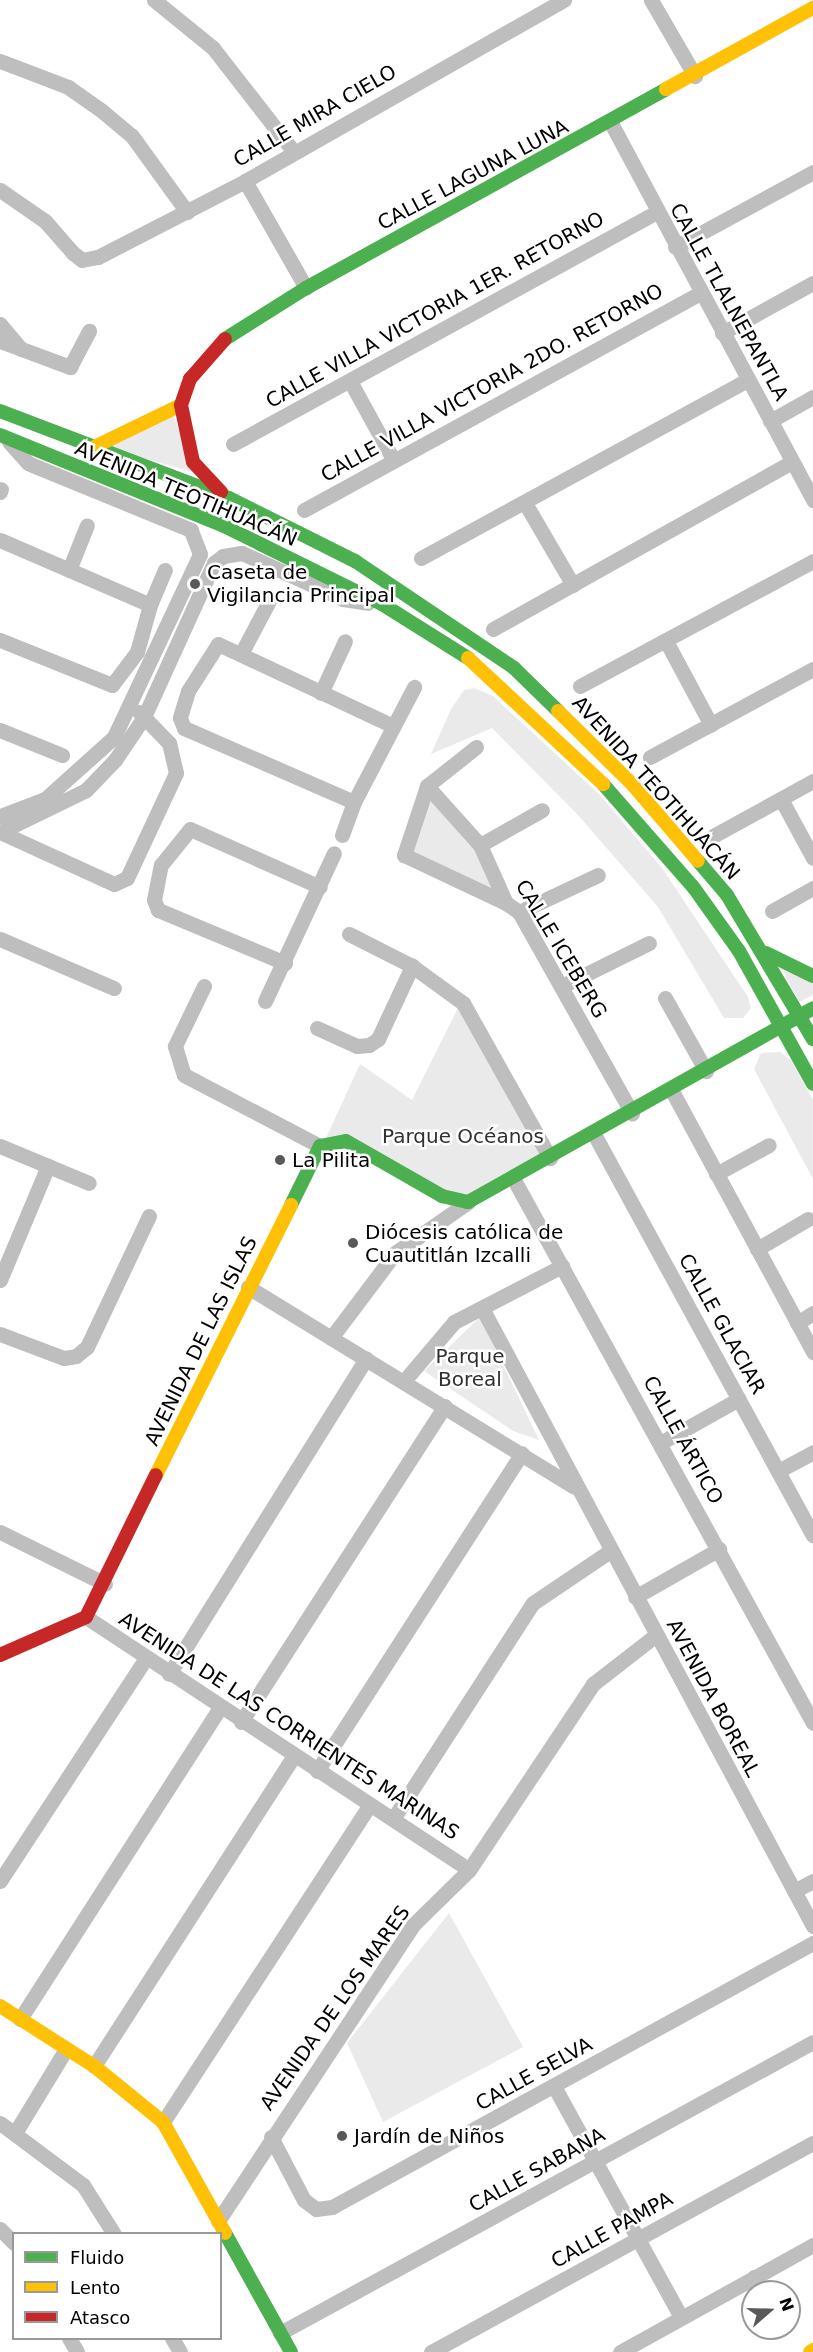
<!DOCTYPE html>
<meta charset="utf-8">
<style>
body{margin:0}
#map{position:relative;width:813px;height:2352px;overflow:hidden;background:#fff;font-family:"DejaVu Sans",sans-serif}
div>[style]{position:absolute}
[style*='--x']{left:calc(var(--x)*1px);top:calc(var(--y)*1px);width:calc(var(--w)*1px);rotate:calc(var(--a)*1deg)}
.green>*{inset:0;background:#eaeaea}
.street>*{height:15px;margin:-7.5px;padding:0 7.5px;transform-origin:7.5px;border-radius:7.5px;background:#bebebe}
.fast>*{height:14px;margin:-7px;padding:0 7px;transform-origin:7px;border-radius:7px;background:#4caf50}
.slow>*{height:14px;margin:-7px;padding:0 7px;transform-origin:7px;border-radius:7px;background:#ffc107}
.jam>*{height:14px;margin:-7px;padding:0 7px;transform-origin:7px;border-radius:7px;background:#c62828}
.dots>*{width:16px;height:16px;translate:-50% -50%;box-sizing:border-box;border:3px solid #fff;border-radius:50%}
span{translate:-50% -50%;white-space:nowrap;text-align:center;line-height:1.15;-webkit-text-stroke:5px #fff;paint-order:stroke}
.street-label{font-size:20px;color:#000}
.poi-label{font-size:20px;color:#000}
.left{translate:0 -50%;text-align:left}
.park-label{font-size:20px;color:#303030}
.legend{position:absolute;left:12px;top:2232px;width:210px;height:108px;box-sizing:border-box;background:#fff;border:2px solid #999;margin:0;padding:8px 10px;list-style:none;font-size:18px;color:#000}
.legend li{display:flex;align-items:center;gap:12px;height:30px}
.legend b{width:30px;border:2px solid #999}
.north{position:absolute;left:741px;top:2280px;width:60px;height:60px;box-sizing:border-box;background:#fff;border:2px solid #999;border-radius:50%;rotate:70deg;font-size:16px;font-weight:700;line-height:24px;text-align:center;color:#000}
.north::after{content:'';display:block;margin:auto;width:21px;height:27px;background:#595959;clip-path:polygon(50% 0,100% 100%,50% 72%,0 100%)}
</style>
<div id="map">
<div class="green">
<div style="clip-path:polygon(173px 415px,196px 473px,105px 447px)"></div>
<div style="clip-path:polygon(474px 688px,493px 696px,600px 795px,662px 868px,748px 997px,751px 1008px,743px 1018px,724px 1018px,658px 907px,577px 814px,492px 728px,431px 754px,451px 709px,464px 690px)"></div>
<div style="clip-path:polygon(429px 795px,477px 849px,497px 894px,410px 861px)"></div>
<div style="clip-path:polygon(782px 969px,813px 983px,813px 995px,799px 1002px)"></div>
<div style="clip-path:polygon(459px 1006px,549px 1160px,458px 1209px,326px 1138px,360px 1064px,412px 1100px)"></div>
<div style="clip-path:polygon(780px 1052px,791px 1060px,813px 1100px,813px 1179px,754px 1069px,761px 1053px)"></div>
<div style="clip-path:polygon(480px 1317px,539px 1440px,513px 1431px,424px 1371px)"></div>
<div style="clip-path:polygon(449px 1913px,523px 2047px,383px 2122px,347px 2043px)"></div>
</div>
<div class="street">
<div style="--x:154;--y:0;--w:76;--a:39.1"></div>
<div style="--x:213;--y:48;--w:132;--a:52.1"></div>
<div style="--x:651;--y:0;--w:88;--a:59.9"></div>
<div style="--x:0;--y:61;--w:73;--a:20.9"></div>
<div style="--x:68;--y:87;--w:42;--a:35.2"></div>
<div style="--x:102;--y:111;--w:39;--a:40"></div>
<div style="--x:132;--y:136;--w:94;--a:54.1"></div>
<div style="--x:611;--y:123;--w:428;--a:61.8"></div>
<div style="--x:245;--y:181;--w:123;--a:60.3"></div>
<div style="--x:0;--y:190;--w:55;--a:34.6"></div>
<div style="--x:45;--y:221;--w:43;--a:48.8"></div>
<div style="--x:73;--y:253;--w:11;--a:38"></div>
<div style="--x:82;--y:260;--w:16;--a:-11"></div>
<div style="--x:98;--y:257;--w:165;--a:-27.3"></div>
<div style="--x:245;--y:181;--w:367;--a:-29.6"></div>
<div style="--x:675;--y:247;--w:157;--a:-28.5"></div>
<div style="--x:0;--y:324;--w:33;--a:50"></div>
<div style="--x:722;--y:333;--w:104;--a:-28.8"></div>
<div style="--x:0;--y:341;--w:75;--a:20.4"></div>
<div style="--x:70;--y:367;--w:41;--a:-62.2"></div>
<div style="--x:350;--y:381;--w:91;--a:61.2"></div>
<div style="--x:770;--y:421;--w:49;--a:-29.2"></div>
<div style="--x:233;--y:444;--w:482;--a:-28.7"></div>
<div style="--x:0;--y:492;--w:3;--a:-72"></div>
<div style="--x:525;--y:503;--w:95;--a:59.7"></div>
<div style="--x:304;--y:510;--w:452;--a:-28.7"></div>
<div style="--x:0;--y:540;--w:163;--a:23.4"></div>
<div style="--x:150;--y:605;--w:49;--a:105.5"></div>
<div style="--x:137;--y:652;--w:41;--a:127.1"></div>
<div style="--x:112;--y:685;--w:121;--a:-158.1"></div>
<div style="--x:421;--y:558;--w:372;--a:-28.6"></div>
<div style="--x:69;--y:570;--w:48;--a:-68.2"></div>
<div style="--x:150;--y:605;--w:38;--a:-67"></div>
<div style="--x:493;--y:629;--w:342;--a:-29.2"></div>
<div style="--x:666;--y:641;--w:95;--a:61.8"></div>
<div style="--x:241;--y:654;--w:62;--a:-62.2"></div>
<div style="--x:580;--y:686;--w:264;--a:-28.2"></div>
<div style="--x:321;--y:693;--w:57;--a:-65.2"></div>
<div style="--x:391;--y:725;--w:191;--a:-154.9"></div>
<div style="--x:218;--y:644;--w:56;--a:122.6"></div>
<div style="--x:188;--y:691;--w:28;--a:107"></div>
<div style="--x:180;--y:718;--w:11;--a:68"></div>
<div style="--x:184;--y:728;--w:185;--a:23.5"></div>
<div style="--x:354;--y:802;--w:130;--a:-62.4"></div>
<div style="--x:0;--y:730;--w:67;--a:22"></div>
<div style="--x:476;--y:747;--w:63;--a:141.5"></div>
<div style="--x:427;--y:786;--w:73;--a:108.4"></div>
<div style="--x:404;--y:855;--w:113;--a:25.2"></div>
<div style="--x:650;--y:757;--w:185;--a:-28.4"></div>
<div style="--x:427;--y:786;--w:79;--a:48.1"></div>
<div style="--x:480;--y:845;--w:64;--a:65.9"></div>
<div style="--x:506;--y:903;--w:16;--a:35"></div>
<div style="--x:519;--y:912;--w:231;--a:60.7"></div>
<div style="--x:781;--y:799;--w:67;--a:61.5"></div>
<div style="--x:0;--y:816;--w:48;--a:-20.7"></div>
<div style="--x:45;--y:799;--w:93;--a:-41.9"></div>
<div style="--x:114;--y:737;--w:202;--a:-64.8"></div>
<div style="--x:200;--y:554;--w:26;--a:-111"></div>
<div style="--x:191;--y:530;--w:176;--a:-157.7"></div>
<div style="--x:28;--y:463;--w:28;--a:-132"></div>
<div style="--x:0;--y:832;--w:96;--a:-26"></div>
<div style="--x:86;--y:790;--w:42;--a:-46"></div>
<div style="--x:115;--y:760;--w:52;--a:-56"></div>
<div style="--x:144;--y:717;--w:169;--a:-65.6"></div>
<div style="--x:214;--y:563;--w:11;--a:-38"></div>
<div style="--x:223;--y:556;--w:19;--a:-9"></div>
<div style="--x:242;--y:553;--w:111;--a:24.5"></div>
<div style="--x:343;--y:599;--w:25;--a:9"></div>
<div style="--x:0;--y:832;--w:125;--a:24.5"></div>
<div style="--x:114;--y:884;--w:14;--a:-25"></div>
<div style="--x:127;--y:878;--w:116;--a:-65"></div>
<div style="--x:176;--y:773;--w:31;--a:-103"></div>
<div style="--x:169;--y:743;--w:43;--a:-134.1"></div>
<div style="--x:342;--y:835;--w:35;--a:-70"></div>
<div style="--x:713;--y:836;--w:114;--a:-28.8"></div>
<div style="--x:480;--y:845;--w:71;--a:-29.4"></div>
<div style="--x:772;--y:911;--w:47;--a:-29.3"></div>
<div style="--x:519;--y:912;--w:87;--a:-25.1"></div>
<div style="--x:349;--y:934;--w:71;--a:26.9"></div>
<div style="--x:412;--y:966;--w:63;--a:36"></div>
<div style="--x:463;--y:1003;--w:178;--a:60.7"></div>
<div style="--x:0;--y:939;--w:124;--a:23.3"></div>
<div style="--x:285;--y:963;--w:138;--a:-157.3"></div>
<div style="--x:158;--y:910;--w:11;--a:-112"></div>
<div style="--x:154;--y:900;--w:36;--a:-79"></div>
<div style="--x:161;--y:865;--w:46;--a:-51.1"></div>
<div style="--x:190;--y:829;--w:142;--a:24"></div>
<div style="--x:204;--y:986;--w:67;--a:115.8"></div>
<div style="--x:175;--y:1046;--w:30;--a:73"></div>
<div style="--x:184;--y:1075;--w:153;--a:27.6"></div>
<div style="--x:562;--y:986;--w:97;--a:-26.3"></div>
<div style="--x:665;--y:998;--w:84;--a:60.7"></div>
<div style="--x:265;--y:1001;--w:163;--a:-65"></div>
<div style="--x:317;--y:1028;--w:44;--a:24.2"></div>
<div style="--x:357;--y:1046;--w:12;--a:-5"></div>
<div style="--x:369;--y:1045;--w:11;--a:-34"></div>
<div style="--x:378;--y:1039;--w:81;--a:-65"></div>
<div style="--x:672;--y:1091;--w:297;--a:61.6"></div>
<div style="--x:594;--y:1134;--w:457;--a:61.4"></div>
<div style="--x:0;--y:1146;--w:96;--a:22.6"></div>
<div style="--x:716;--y:1174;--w:60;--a:-28.7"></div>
<div style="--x:513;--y:1178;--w:622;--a:61.17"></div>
<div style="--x:757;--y:1249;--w:59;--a:-30.5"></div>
<div style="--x:0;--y:1280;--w:124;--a:-67.2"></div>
<div style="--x:248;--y:1287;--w:382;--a:31.5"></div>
<div style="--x:482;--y:1308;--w:701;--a:61.83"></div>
<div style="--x:797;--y:1323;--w:19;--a:-32"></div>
<div style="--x:0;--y:1334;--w:68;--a:20.6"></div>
<div style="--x:64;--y:1358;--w:12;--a:-9"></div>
<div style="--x:76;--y:1356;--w:14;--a:-39"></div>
<div style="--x:87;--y:1347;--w:145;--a:-64.7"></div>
<div style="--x:331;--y:1338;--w:106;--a:-53"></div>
<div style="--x:395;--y:1253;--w:89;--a:-34.9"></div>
<div style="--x:404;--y:1381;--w:77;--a:-49.7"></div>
<div style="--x:454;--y:1322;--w:122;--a:-27.4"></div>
<div style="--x:662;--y:1442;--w:88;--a:-29.2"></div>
<div style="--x:778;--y:1471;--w:40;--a:-28"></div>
<div style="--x:0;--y:1532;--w:117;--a:26.3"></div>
<div style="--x:635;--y:1597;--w:97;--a:-29.7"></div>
<div style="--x:86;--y:1617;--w:459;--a:33.4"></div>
<div style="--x:169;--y:1674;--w:372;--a:-58"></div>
<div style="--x:241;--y:1722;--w:376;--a:-57.2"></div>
<div style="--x:317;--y:1771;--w:378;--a:-57.2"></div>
<div style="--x:393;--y:1819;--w:257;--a:-57.1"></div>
<div style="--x:533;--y:1603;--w:93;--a:-34"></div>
<div style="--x:0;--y:1881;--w:267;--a:-56.8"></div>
<div style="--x:794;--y:1891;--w:21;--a:-28"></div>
<div style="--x:20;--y:2019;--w:368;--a:-57.3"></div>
<div style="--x:94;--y:2066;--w:368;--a:-57.2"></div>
<div style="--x:555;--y:2088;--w:261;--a:61.2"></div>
<div style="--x:163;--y:2122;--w:379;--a:-56.9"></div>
<div style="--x:0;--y:2123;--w:104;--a:36.8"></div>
<div style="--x:83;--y:2185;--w:58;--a:57.7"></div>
<div style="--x:15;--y:2133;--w:98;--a:-58.7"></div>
<div style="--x:271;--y:2137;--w:71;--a:62.4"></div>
<div style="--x:304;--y:2200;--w:15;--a:37"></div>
<div style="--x:316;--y:2209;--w:16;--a:-7"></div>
<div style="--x:332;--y:2207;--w:549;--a:-28.76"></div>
<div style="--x:218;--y:2221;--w:354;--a:-56.6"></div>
<div style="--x:413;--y:1925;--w:78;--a:-44.5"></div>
<div style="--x:469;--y:1870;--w:224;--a:-56.3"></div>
<div style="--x:593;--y:1684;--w:80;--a:-37.9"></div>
<div style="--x:0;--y:2229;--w:20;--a:45"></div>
<div style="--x:754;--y:2277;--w:17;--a:59"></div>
<div style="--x:280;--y:2333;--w:607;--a:-28.63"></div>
<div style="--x:69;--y:2338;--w:16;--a:60"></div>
<div style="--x:172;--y:2338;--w:16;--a:60"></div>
<div style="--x:431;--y:2352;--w:435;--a:-28.7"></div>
<div style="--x:620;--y:2352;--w:221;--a:-29"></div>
</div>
<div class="fast">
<div style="--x:225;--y:339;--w:96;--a:-32.2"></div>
<div style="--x:306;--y:288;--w:411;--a:-28.9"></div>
<div style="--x:0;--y:411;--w:245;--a:20.8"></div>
<div style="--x:229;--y:498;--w:141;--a:26.6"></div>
<div style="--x:355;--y:561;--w:192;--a:33.9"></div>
<div style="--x:514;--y:668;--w:62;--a:44.3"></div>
<div style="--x:0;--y:435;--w:242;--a:22.1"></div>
<div style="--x:224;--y:526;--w:176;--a:26.3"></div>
<div style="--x:382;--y:604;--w:102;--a:32.1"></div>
<div style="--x:603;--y:784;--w:138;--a:48.8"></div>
<div style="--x:694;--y:888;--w:77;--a:54.5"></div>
<div style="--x:739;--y:951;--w:152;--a:60.9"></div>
<div style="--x:698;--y:861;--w:45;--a:49.5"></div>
<div style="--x:727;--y:895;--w:168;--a:59.2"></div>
<div style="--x:766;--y:953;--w:52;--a:26.1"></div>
<div style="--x:291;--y:1205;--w:66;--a:-63.8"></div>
<div style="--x:320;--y:1146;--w:26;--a:-11"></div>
<div style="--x:346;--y:1141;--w:111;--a:29.8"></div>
<div style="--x:442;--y:1196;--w:27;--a:13"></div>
<div style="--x:468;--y:1202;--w:396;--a:-29.3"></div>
<div style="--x:225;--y:2233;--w:136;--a:61"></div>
</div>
<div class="slow">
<div style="--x:666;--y:89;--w:168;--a:-28.9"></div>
<div style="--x:90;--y:449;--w:101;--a:-25.8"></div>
<div style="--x:468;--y:658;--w:185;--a:43"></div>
<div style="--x:558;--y:711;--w:104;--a:44.6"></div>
<div style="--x:632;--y:784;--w:101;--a:49.4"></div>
<div style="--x:156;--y:1475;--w:302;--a:-63.4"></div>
<div style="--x:0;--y:2006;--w:112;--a:32.6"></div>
<div style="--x:94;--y:2066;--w:89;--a:39.1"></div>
<div style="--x:163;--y:2122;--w:127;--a:60.8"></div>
<div style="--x:810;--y:2352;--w:4;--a:-34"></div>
</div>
<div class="jam">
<div style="--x:221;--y:492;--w:41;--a:-133"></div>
<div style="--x:193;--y:462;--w:58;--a:-101.9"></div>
<div style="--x:181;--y:405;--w:28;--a:-71"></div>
<div style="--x:190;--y:379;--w:53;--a:-48.8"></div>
<div style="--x:0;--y:1655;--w:94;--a:-23.8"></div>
<div style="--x:86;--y:1617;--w:158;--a:-63.8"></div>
</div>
<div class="dots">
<div style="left:195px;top:584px;background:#595959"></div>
<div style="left:280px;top:1160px;background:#595959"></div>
<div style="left:353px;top:1243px;background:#595959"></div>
<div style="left:342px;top:2136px;background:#595959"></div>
</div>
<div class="street-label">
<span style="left:315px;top:116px;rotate:-30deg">CALLE MIRA CIELO</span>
<span style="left:473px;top:175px;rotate:-28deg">CALLE LAGUNA LUNA</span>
<span style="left:729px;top:302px;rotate:61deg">CALLE TLALNEPANTLA</span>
<span style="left:435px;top:310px;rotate:-29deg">CALLE VILLA VICTORIA 1ER. RETORNO</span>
<span style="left:492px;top:383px;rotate:-29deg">CALLE VILLA VICTORIA 2DO. RETORNO</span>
<span style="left:186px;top:494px;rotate:23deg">AVENIDA TEOTIHUACÁN</span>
<span style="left:656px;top:788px;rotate:48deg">AVENIDA TEOTIHUACÁN</span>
<span style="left:561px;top:949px;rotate:59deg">CALLE ICEBERG</span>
<span style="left:722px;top:1324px;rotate:61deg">CALLE GLACIAR</span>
<span style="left:201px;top:1341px;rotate:-64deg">AVENIDA DE LAS ISLAS</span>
<span style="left:683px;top:1440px;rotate:61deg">CALLE ÁRTICO</span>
<span style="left:713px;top:1698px;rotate:62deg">AVENIDA BOREAL</span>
<span style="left:289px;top:1726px;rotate:33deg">AVENIDA DE LAS CORRIENTES MARINAS</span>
<span style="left:335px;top:2008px;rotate:-55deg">AVENIDA DE LOS MARES</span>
<span style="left:534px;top:2074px;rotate:-29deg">CALLE SELVA</span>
<span style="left:537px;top:2170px;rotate:-29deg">CALLE SABANA</span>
<span style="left:612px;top:2230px;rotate:-29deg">CALLE PAMPA</span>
</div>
<div class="poi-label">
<span class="left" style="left:207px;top:584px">Caseta de<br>Vigilancia Principal</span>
<span class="left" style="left:292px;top:1160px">La Pilita</span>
<span class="left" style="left:365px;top:1244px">Diócesis católica de<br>Cuautitlán Izcalli</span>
<span class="left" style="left:354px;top:2136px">Jardín de Niños</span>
</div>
<div class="park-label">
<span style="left:463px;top:1136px">Parque Océanos</span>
<span style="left:470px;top:1368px">Parque<br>Boreal</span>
</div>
<ul class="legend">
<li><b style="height:8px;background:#4caf50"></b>Fluido</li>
<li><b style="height:8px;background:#ffc107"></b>Lento</li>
<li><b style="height:8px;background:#c62828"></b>Atasco</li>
</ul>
<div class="north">N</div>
</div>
